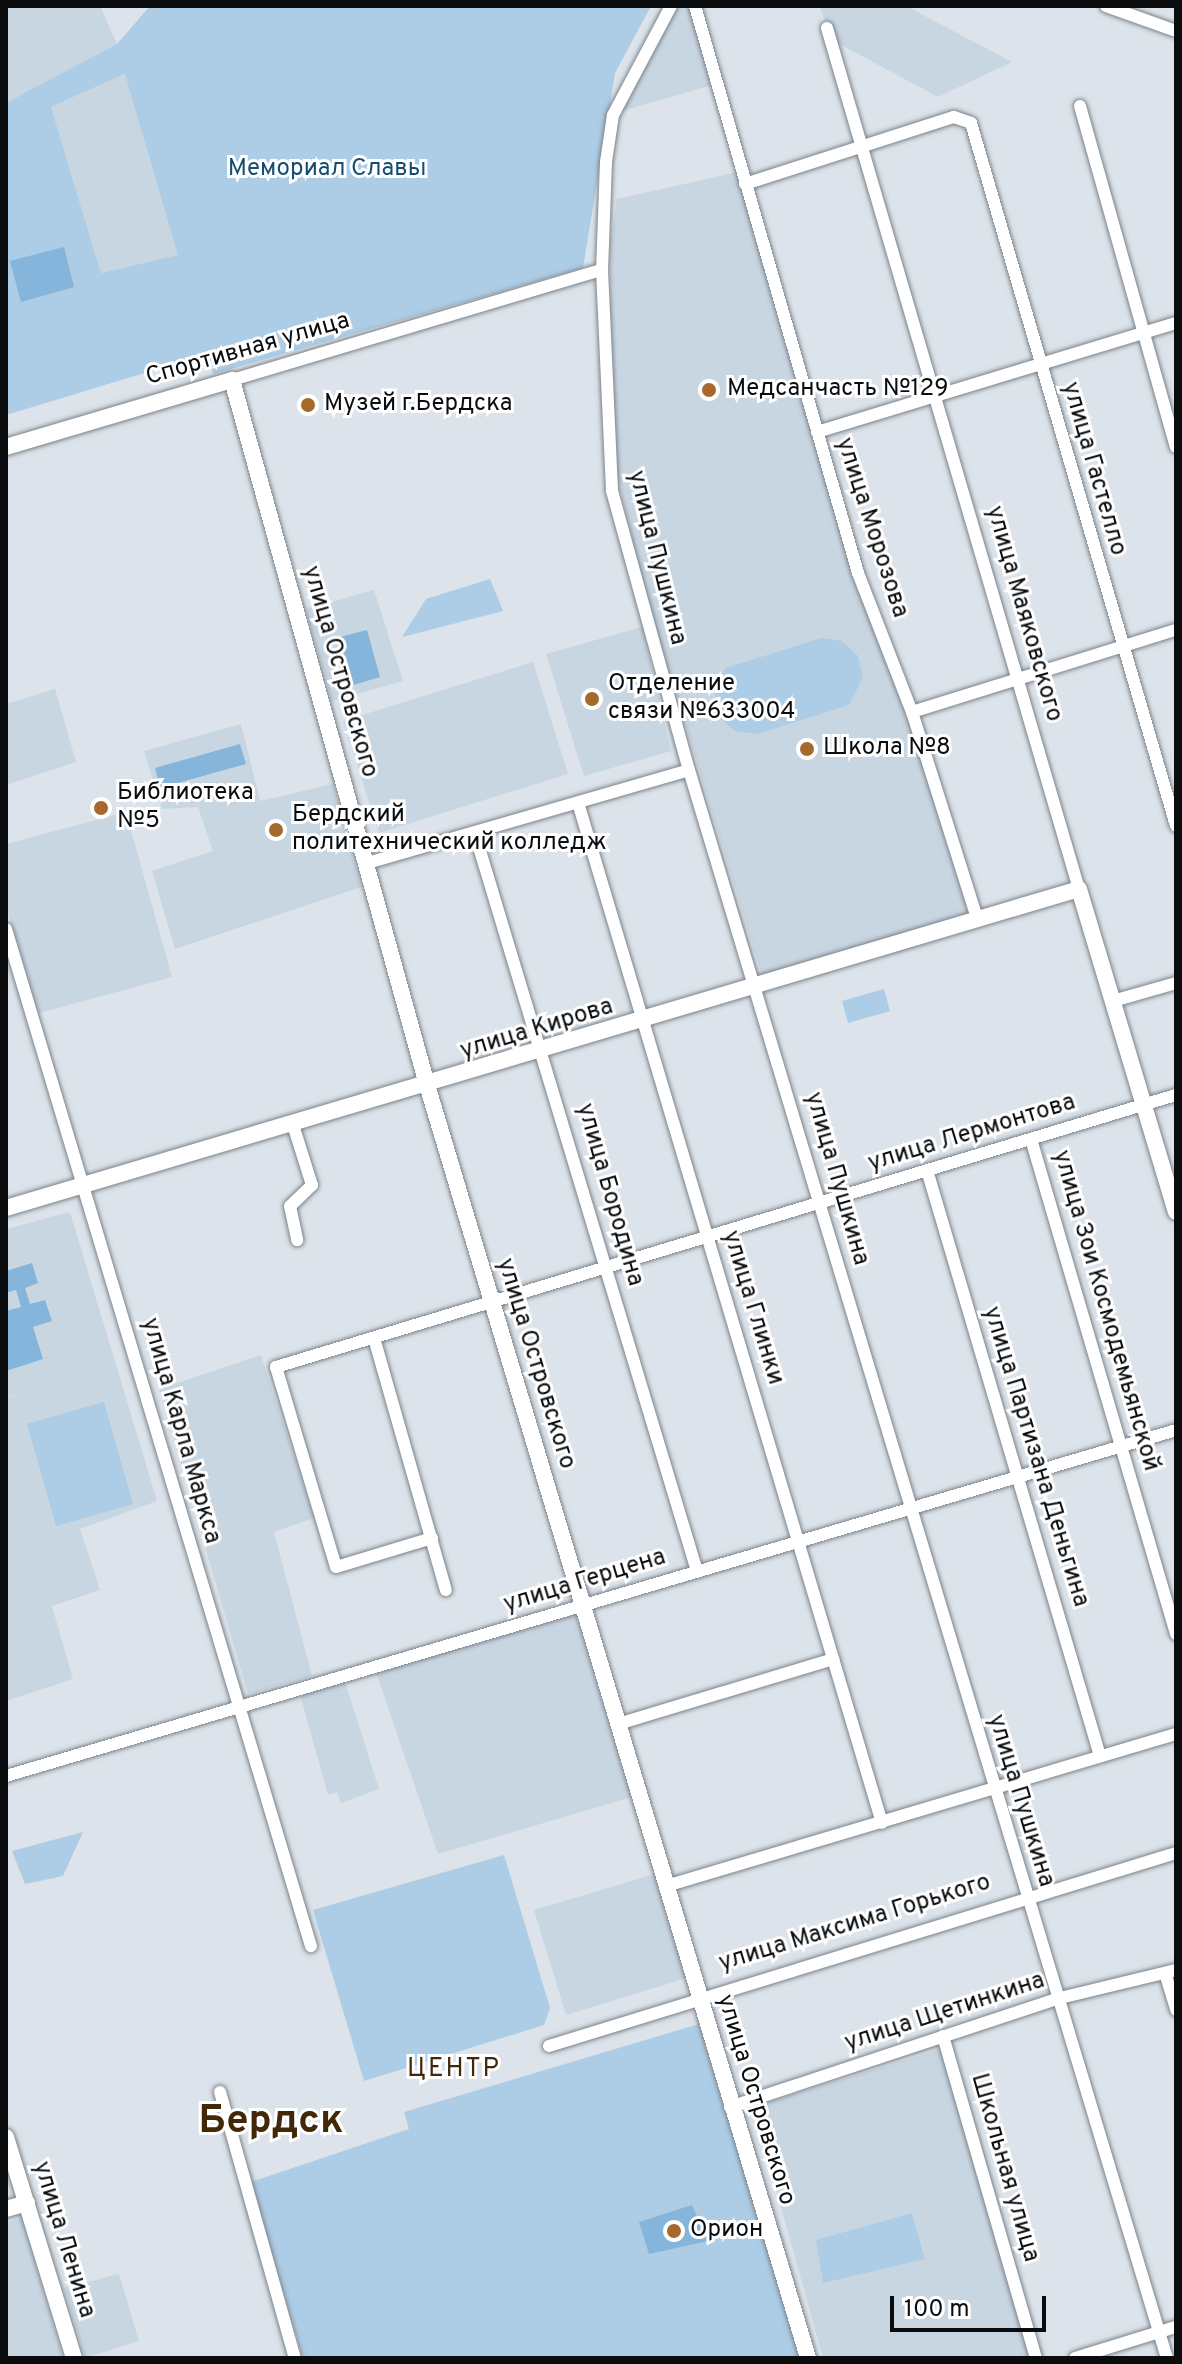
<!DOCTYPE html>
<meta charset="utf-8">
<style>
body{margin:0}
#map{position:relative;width:1182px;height:2364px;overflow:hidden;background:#dce3ea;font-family:Overpass,sans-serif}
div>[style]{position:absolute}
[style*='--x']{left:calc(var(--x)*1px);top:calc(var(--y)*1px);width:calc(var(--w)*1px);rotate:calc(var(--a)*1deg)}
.built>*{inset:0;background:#c8d6e2}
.green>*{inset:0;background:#adcce5}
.building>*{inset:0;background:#85b5da}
.roads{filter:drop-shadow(0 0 2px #7c8389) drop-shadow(0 0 2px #7c8389)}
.street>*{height:12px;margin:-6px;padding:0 6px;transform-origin:6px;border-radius:6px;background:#fff}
.secondary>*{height:16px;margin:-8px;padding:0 8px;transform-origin:8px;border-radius:8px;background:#fff}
.dots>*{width:22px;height:22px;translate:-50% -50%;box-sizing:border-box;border:4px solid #fff;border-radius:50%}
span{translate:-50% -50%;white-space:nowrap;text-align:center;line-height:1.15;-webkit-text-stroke:6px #fff;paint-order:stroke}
.park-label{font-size:24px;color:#154e72}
.street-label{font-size:24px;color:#0a0c0e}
.poi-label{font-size:24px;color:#0a0c0e}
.left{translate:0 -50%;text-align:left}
.neighbourhood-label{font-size:26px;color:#432709;letter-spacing:2px}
.town-label{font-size:40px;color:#432709;font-weight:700}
.frame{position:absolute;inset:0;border:8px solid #0a0c0e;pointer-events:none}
.scale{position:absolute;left:890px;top:2296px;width:156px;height:36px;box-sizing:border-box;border:4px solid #0a0c0e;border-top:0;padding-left:10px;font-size:24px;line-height:28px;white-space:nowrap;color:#0a0c0e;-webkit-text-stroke:6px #fff;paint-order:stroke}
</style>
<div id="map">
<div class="built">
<div style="clip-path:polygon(6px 6px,100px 6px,117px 44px,6px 104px)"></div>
<div style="clip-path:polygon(676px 6px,690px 6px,712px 85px,619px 112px)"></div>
<div style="clip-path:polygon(819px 6px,906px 6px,1012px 62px,938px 97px,834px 41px)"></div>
<div style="clip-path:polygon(126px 74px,179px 255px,101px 273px,51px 107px)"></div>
<div style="clip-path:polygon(738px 172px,970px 917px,763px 979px,646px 595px,614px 461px,610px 244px,617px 199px)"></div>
<div style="clip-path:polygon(374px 590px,403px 681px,332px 701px,306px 609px)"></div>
<div style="clip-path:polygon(642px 627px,671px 751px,584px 776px,546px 654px)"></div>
<div style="clip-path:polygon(533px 662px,568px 774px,379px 833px,343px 721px)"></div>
<div style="clip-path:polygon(55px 689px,76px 762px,6px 785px,6px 704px)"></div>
<div style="clip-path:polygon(241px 724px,260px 801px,333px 784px,361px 887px,175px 949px,152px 871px,213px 851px,198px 807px,162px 809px,144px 751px)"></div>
<div style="clip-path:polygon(126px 812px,172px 977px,39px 1013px,6px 907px,6px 844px)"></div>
<div style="clip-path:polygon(70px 1212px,157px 1501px,80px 1529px,100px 1590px,52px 1606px,73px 1679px,6px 1701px,6px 1399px,19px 1394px,6px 1398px,6px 1229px)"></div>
<div style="clip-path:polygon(261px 1355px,314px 1518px,274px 1532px,312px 1676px,248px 1694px,159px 1389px)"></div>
<div style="clip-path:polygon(575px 1612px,632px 1797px,438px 1854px,376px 1672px)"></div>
<div style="clip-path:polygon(345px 1682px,379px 1789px,341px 1803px,337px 1792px,328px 1795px,300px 1695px)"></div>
<div style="clip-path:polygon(655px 1874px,687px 1978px,566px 2015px,534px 1910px)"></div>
<div style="clip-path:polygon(944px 2048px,1033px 2358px,823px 2358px,753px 2107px)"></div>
<div style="clip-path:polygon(22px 2218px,63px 2358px,6px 2358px,6px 2223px)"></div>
<div style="clip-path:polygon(119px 2274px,139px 2341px,85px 2358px,64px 2288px)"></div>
</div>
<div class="green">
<div style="clip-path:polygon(evenodd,150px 6px,651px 6px,615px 73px,583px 268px,213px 374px,207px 354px,6px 415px,6px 103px,117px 44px,150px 6px,125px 74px,178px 255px,101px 273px,51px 107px,125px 74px)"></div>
<div style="clip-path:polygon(490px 579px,503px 611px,402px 637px,426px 599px)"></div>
<div style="clip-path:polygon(821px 638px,842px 641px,858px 656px,863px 677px,849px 705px,757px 734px,735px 731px,719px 717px,714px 686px,726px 668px)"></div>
<div style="clip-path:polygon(884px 989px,890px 1011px,848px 1023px,842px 1001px)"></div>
<div style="clip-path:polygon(104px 1402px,133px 1504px,56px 1526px,27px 1424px)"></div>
<div style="clip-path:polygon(83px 1832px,63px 1876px,25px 1884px,12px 1851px)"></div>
<div style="clip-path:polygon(504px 1855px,550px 2008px,544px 2025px,364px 2081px,313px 1910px)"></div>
<div style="clip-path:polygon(699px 2024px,800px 2358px,303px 2358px,251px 2182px,409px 2129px,404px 2112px)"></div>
<div style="clip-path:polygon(912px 2213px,925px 2259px,823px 2283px,816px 2240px)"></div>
</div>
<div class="building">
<div style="clip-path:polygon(64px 247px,74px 287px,21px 302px,10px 261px)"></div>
<div style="clip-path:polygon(367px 630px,380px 677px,350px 686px,336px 638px)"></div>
<div style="clip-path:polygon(240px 744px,246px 764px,160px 788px,155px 768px)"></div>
<div style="clip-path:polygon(32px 1263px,38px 1283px,25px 1288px,30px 1304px,45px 1300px,52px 1321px,33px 1327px,43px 1359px,6px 1371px,6px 1311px,21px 1307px,16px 1290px,6px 1293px,6px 1271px)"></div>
<div style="clip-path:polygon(692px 2205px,708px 2241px,649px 2254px,639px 2222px)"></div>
</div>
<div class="roads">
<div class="street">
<div style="--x:671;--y:6;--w:123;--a:118"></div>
<div style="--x:613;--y:115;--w:48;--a:98.5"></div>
<div style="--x:606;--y:162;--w:108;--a:92.1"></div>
<div style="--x:602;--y:270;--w:221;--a:87.4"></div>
<div style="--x:612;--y:491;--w:289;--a:74.6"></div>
<div style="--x:689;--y:770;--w:1658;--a:73.25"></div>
<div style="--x:695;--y:6;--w:590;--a:73.96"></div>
<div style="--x:858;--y:573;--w:149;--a:68.8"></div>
<div style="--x:912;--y:712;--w:219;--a:72.5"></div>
<div style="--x:1106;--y:6;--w:74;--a:19.7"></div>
<div style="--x:827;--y:28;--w:897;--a:73.69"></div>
<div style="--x:1080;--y:106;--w:354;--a:74.3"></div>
<div style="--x:745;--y:184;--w:219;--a:-17.8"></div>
<div style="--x:954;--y:117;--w:18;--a:19"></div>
<div style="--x:971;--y:123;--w:732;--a:73.74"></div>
<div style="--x:232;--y:380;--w:386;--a:-16.6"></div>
<div style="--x:817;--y:432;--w:375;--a:-16.9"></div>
<div style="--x:912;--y:712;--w:276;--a:-17.3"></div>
<div style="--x:579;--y:806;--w:1061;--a:73.41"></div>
<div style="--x:475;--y:834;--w:770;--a:73.24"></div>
<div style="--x:367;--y:863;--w:335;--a:-16.1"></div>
<div style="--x:6;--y:929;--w:1062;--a:73.31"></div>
<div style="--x:1113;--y:1001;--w:66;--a:-15.9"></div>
<div style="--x:294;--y:1128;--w:60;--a:72.5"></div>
<div style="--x:312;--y:1185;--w:30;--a:136"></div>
<div style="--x:290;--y:1206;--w:35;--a:78"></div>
<div style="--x:1031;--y:1139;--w:516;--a:73.67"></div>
<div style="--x:927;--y:1170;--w:611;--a:73.55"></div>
<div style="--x:374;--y:1338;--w:262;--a:74.1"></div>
<div style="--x:432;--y:1538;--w:100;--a:163.2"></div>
<div style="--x:336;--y:1567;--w:209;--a:-106.7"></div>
<div style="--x:276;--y:1367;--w:940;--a:-16.82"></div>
<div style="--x:618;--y:1724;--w:225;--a:-16.8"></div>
<div style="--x:6;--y:1776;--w:1220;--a:-16.47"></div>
<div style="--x:666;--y:1886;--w:532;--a:-16.6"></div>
<div style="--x:1165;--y:1973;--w:39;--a:73"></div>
<div style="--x:943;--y:2036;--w:335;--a:73.9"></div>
<div style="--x:549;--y:2046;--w:656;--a:-17.11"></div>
<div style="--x:220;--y:2092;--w:276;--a:74.3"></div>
<div style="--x:730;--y:2107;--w:343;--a:-18.3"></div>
<div style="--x:1056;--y:1999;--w:123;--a:-13.6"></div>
<div style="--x:1075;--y:2358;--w:106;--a:-17.1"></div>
</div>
<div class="secondary">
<div style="--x:6;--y:447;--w:236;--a:-16.5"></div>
<div style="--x:232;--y:380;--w:735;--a:74.53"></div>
<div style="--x:428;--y:1088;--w:1326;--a:73.34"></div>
<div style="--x:6;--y:1208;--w:1119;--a:-16.56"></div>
<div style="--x:1079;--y:889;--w:337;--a:73.3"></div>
<div style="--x:6;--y:2137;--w:231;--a:72.9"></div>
<div style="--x:6;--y:2209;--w:22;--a:-16"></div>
</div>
</div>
<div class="dots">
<div style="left:709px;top:390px;background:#a6692d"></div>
<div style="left:308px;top:405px;background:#a6692d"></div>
<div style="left:592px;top:699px;background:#a6692d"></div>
<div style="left:807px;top:749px;background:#a6692d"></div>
<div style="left:101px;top:808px;background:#a6692d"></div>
<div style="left:276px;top:830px;background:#a6692d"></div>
<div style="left:674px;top:2231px;background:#a6692d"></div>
</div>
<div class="park-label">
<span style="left:327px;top:170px">Мемориал Славы</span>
</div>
<div class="street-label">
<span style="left:248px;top:350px;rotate:-16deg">Спортивная улица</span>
<span style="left:1093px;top:469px;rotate:74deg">улица Гастелло</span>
<span style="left:871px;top:528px;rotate:72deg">улица Морозова</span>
<span style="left:656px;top:558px;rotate:76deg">улица Пушкина</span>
<span style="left:1023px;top:614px;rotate:74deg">улица Маяковского</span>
<span style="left:339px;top:672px;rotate:74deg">улица Островского</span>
<span style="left:537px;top:1030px;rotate:-17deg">улица Кирова</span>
<span style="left:972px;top:1134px;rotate:-17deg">улица Лермонтова</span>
<span style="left:836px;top:1179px;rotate:74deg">улица Пушкина</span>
<span style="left:609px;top:1195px;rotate:74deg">улица Бородина</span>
<span style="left:752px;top:1308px;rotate:73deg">улица Глинки</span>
<span style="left:1105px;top:1311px;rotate:74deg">улица Зои Космодемьянской</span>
<span style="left:535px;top:1364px;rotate:73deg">улица Островского</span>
<span style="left:180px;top:1431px;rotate:74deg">улица Карла Маркса</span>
<span style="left:1035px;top:1457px;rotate:73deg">улица Партизана Деньгина</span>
<span style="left:585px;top:1582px;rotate:-17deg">улица Герцена</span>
<span style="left:1020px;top:1801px;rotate:73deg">улица Пушкина</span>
<span style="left:855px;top:1924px;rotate:-17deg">улица Максима Горького</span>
<span style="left:945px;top:2013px;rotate:-18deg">улица Щетинкина</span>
<span style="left:755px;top:2100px;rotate:73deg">улица Островского</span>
<span style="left:1004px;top:2168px;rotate:74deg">Школьная улица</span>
<span style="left:63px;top:2240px;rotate:73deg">улица Ленина</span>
</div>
<div class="poi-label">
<span class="left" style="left:727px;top:390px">Медсанчасть №129</span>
<span class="left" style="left:324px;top:405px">Музей г.Бердска</span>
<span class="left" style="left:608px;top:699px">Отделение<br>связи №633004</span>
<span class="left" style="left:823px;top:749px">Школа №8</span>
<span class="left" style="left:117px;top:808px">Библиотека<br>№5</span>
<span class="left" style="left:292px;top:830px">Бердский<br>политехнический колледж</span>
<span class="left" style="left:690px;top:2231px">Орион</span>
</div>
<div class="neighbourhood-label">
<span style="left:454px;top:2070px">ЦЕНТР</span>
</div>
<div class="town-label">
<span style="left:271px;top:2122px">Бердск</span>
</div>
<div class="frame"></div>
<div class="scale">100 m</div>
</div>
